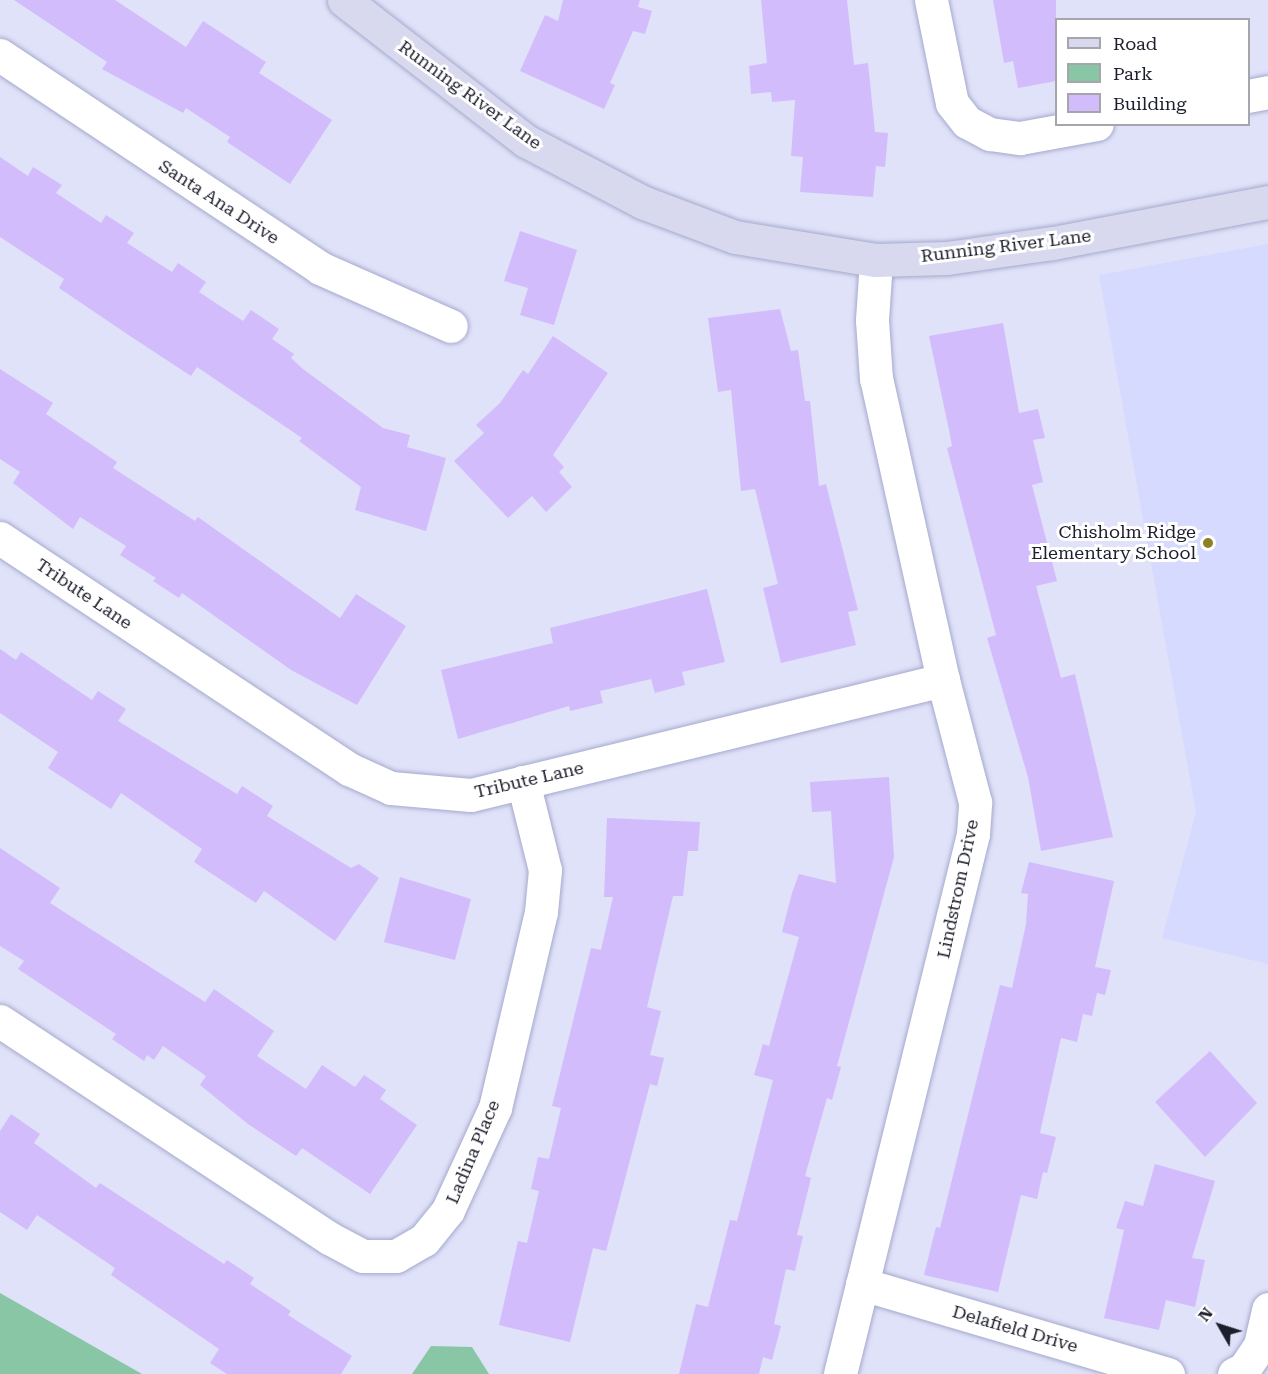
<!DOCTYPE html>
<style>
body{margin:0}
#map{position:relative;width:1268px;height:1374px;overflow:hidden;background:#e0e2f9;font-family:"Roboto Serif",serif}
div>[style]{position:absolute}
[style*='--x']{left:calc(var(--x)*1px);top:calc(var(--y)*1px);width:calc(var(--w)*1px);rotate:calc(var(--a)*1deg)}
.built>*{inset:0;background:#d7daff}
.green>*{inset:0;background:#88c6a5}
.building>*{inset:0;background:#d3bcfc}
.roads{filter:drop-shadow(0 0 2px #a5a9cd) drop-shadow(0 0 2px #a5a9cd)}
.street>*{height:33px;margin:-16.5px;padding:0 16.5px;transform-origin:16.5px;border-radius:16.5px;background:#fff}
.secondary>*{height:33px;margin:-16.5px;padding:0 16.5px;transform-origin:16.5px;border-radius:16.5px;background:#d8d9ee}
.dots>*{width:16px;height:16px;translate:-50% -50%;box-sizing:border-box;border:3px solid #fff;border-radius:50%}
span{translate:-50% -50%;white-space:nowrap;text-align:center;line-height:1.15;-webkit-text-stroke:6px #fff;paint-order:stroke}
.street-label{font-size:18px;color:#1d1f2c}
.poi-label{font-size:18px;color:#1d1f2c}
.right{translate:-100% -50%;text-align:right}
.legend{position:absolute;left:1055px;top:18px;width:195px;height:108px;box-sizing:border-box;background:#fff;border:2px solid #a5a5ab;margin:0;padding:8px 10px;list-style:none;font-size:18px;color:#1d1f2c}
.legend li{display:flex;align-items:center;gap:12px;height:30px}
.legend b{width:30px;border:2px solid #a5a5ab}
.north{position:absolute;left:1190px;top:1296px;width:60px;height:60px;-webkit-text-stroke:4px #fff;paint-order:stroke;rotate:309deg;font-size:16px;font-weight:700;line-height:24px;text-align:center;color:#1d1f2c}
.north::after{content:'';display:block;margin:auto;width:21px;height:27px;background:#1d1f2c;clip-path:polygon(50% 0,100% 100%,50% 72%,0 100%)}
</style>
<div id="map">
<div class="built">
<div style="clip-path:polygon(1268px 244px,1268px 964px,1162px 938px,1196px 812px,1099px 275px)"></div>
</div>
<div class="green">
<div style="clip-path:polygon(0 1293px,142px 1374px,0 1374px)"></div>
<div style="clip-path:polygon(431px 1346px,472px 1347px,489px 1374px,412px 1374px)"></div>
</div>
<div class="building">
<div style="clip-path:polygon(14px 0,115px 0,186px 47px,203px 21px,266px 62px,259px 73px,332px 120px,290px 184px,227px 142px,230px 137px,186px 108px,183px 113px,102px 69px,107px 62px)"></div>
<div style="clip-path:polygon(563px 0,640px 0,638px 7px,652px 11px,645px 34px,633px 31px,610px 83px,615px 85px,604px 109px,520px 71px,545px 15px,558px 21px)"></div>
<div style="clip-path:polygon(761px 0,847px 0,854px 65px,868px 63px,875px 132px,888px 133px,885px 167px,876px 166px,873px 197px,800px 192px,803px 157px,791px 156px,795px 100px,772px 102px,771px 92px,751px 94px,749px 66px,767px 63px)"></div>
<div style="clip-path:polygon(993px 0,1056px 0,1056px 81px,1018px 88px,1013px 61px,1004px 63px)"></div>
<div style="clip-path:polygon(0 157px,28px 176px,33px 167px,62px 185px,56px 193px,101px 223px,106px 215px,134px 233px,127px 243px,172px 272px,178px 263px,206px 282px,199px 292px,243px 321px,251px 310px,279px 329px,272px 339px,294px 354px,291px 358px,303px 369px,383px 428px,410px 435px,407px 447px,446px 458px,426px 531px,355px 510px,361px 487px,299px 441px,302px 438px,197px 367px,191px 376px,130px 336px,59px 288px,64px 279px,0 237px)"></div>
<div style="clip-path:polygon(520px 231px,577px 250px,554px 325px,520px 315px,528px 288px,504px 281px)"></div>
<div style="clip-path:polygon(780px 309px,791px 351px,798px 350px,805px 401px,810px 401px,819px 486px,826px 484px,858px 610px,848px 612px,856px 645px,781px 663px,763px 588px,778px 584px,755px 489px,741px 491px,731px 390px,718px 392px,708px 318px)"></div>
<div style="clip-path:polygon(1003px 323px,1019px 413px,1038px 409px,1045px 438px,1033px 440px,1043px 482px,1032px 485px,1057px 581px,1036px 586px,1061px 678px,1075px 674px,1113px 837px,1041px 851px,1028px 777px,987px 638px,996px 635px,947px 448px,952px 446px,949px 430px,929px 336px)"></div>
<div style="clip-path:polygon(553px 336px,608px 373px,553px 455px,564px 467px,559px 472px,572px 487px,546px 512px,532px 496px,508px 518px,454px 461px,484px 433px,476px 425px,500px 403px,523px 370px,528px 374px)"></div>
<div style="clip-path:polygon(0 369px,53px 403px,46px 414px,117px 462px,113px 468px,195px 521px,198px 517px,340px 618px,356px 594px,406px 626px,357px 705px,291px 670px,182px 593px,179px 598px,153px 581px,156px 578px,120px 555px,126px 546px,80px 517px,73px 529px,13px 483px,20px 472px,0 459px)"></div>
<div style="clip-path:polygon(707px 589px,725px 662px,682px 672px,685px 685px,655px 693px,651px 679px,600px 691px,603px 703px,570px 711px,569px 706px,458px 739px,441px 670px,553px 643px,550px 628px)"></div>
<div style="clip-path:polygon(0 649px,16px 660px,21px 652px,92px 700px,98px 691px,126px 709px,118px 721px,237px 794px,242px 786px,273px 806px,267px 816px,351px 868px,359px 864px,379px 878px,335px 941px,264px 891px,256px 903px,194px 862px,202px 849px,121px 793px,111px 809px,48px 768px,58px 752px,0 713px)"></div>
<div style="clip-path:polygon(889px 777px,894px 857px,837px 1066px,841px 1067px,832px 1100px,827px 1098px,805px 1176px,811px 1178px,797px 1235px,803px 1236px,795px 1271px,786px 1269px,774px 1324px,781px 1326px,772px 1360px,763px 1357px,759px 1374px,679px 1374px,696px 1304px,708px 1307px,730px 1220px,737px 1221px,773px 1080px,754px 1075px,763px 1044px,769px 1046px,799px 937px,782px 932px,792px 893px,799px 874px,836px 883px,831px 811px,812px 812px,810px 782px)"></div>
<div style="clip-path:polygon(607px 818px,700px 822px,698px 851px,688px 851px,683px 896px,673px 896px,647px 1007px,661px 1011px,650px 1055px,664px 1058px,657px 1086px,650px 1084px,606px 1251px,593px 1248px,570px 1342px,499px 1325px,518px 1241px,527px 1243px,539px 1191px,531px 1189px,538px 1157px,549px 1159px,561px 1108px,552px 1106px,591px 948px,601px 950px,613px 897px,604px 897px)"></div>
<div style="clip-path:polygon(0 848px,60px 888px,50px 903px,205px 1002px,214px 989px,274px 1031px,257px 1056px,306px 1089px,322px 1065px,355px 1087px,364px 1075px,386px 1090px,380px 1099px,417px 1125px,370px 1194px,302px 1148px,296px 1156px,248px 1124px,200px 1085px,206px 1076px,163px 1046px,154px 1060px,147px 1055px,144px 1061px,112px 1039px,116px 1034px,18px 969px,24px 961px,0 946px)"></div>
<div style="clip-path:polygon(1029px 862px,1114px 881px,1095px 967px,1111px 970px,1105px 995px,1097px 993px,1092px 1016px,1083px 1014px,1077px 1042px,1061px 1038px,1040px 1133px,1056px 1137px,1047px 1173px,1043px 1172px,1037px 1199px,1021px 1195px,998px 1292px,924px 1275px,936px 1227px,940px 1228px,1000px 985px,1012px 988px,1026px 924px,1028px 894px,1021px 893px)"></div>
<div style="clip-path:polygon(400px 877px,471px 899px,455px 960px,384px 942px)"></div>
<div style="clip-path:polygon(1210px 1051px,1257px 1103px,1205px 1157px,1155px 1102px)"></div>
<div style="clip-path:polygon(11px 1114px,40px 1134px,34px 1143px,96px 1188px,100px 1183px,224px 1264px,227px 1260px,254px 1278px,250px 1284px,291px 1311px,288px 1315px,352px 1356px,341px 1374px,227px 1374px,210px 1363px,219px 1349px,111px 1275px,115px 1268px,37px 1215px,27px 1230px,0 1212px,0 1131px)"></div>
<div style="clip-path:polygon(1155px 1164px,1215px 1181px,1192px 1258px,1205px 1260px,1195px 1307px,1166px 1300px,1159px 1330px,1104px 1318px,1124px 1230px,1116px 1228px,1125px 1201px,1143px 1206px)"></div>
</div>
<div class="roads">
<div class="street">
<div style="--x:931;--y:0;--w:105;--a:78.5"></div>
<div style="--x:952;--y:103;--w:24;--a:52"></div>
<div style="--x:967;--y:122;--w:26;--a:28"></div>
<div style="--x:990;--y:134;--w:30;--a:8"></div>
<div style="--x:1020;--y:138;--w:78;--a:-10.3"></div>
<div style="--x:0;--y:55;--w:384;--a:33.6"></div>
<div style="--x:320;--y:268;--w:143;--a:23.9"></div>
<div style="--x:1248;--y:96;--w:20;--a:-11"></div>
<div style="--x:0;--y:538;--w:419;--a:33.5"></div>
<div style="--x:349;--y:769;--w:46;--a:24.3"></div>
<div style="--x:391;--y:788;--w:80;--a:5"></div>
<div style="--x:471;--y:795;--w:486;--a:-13.7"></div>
<div style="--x:0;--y:1021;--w:394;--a:33.4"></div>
<div style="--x:329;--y:1238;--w:38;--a:28"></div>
<div style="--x:363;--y:1256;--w:33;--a:0"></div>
<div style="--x:396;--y:1256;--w:32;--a:-30"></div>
<div style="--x:424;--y:1240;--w:38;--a:-51"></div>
<div style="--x:448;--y:1210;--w:112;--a:-65.3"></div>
<div style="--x:495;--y:1108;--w:201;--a:-76.8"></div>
<div style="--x:541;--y:912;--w:42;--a:-84.6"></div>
<div style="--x:545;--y:870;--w:91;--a:-104"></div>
<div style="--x:862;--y:1284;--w:319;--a:16.4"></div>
<div style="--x:840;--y:1374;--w:556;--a:-76.16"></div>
<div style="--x:973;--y:834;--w:32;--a:-86"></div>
<div style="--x:975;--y:802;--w:126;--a:-104.7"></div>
<div style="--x:943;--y:680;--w:308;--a:-102.5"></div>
<div style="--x:876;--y:379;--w:59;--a:-93.9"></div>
<div style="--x:872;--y:320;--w:60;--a:-86.2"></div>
<div style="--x:1234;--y:1374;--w:11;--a:-27"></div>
<div style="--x:1244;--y:1369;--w:29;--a:-56"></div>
<div style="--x:1260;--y:1345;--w:37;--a:-77"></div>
</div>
<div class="secondary">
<div style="--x:344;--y:0;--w:230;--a:37.8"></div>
<div style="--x:526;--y:141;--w:131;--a:27.7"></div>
<div style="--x:642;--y:202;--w:99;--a:20.6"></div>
<div style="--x:735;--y:237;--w:143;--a:9.3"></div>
<div style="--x:876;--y:260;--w:71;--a:-1.6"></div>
<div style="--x:947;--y:258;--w:107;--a:-8.1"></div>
<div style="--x:1053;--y:243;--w:219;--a:-10.8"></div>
</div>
</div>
<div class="dots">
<div style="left:1208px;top:543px;background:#8d8027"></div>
</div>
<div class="street-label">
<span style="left:470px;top:95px;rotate:36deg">Running River Lane</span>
<span style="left:219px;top:202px;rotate:33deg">Santa Ana Drive</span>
<span style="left:1006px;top:246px;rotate:-7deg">Running River Lane</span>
<span style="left:84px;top:594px;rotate:34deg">Tribute Lane</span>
<span style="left:529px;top:780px;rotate:-13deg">Tribute Lane</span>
<span style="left:958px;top:889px;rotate:-78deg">Lindstrom Drive</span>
<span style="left:473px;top:1152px;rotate:-67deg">Ladina Place</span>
<span style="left:1015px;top:1329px;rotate:16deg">Delafield Drive</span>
</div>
<div class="poi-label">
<span class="right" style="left:1196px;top:543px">Chisholm Ridge<br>Elementary School</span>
</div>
<ul class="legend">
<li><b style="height:8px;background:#d8d9ee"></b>Road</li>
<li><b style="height:16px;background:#88c6a5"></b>Park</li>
<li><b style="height:16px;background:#d3bcfc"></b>Building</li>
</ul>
<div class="north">N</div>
</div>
